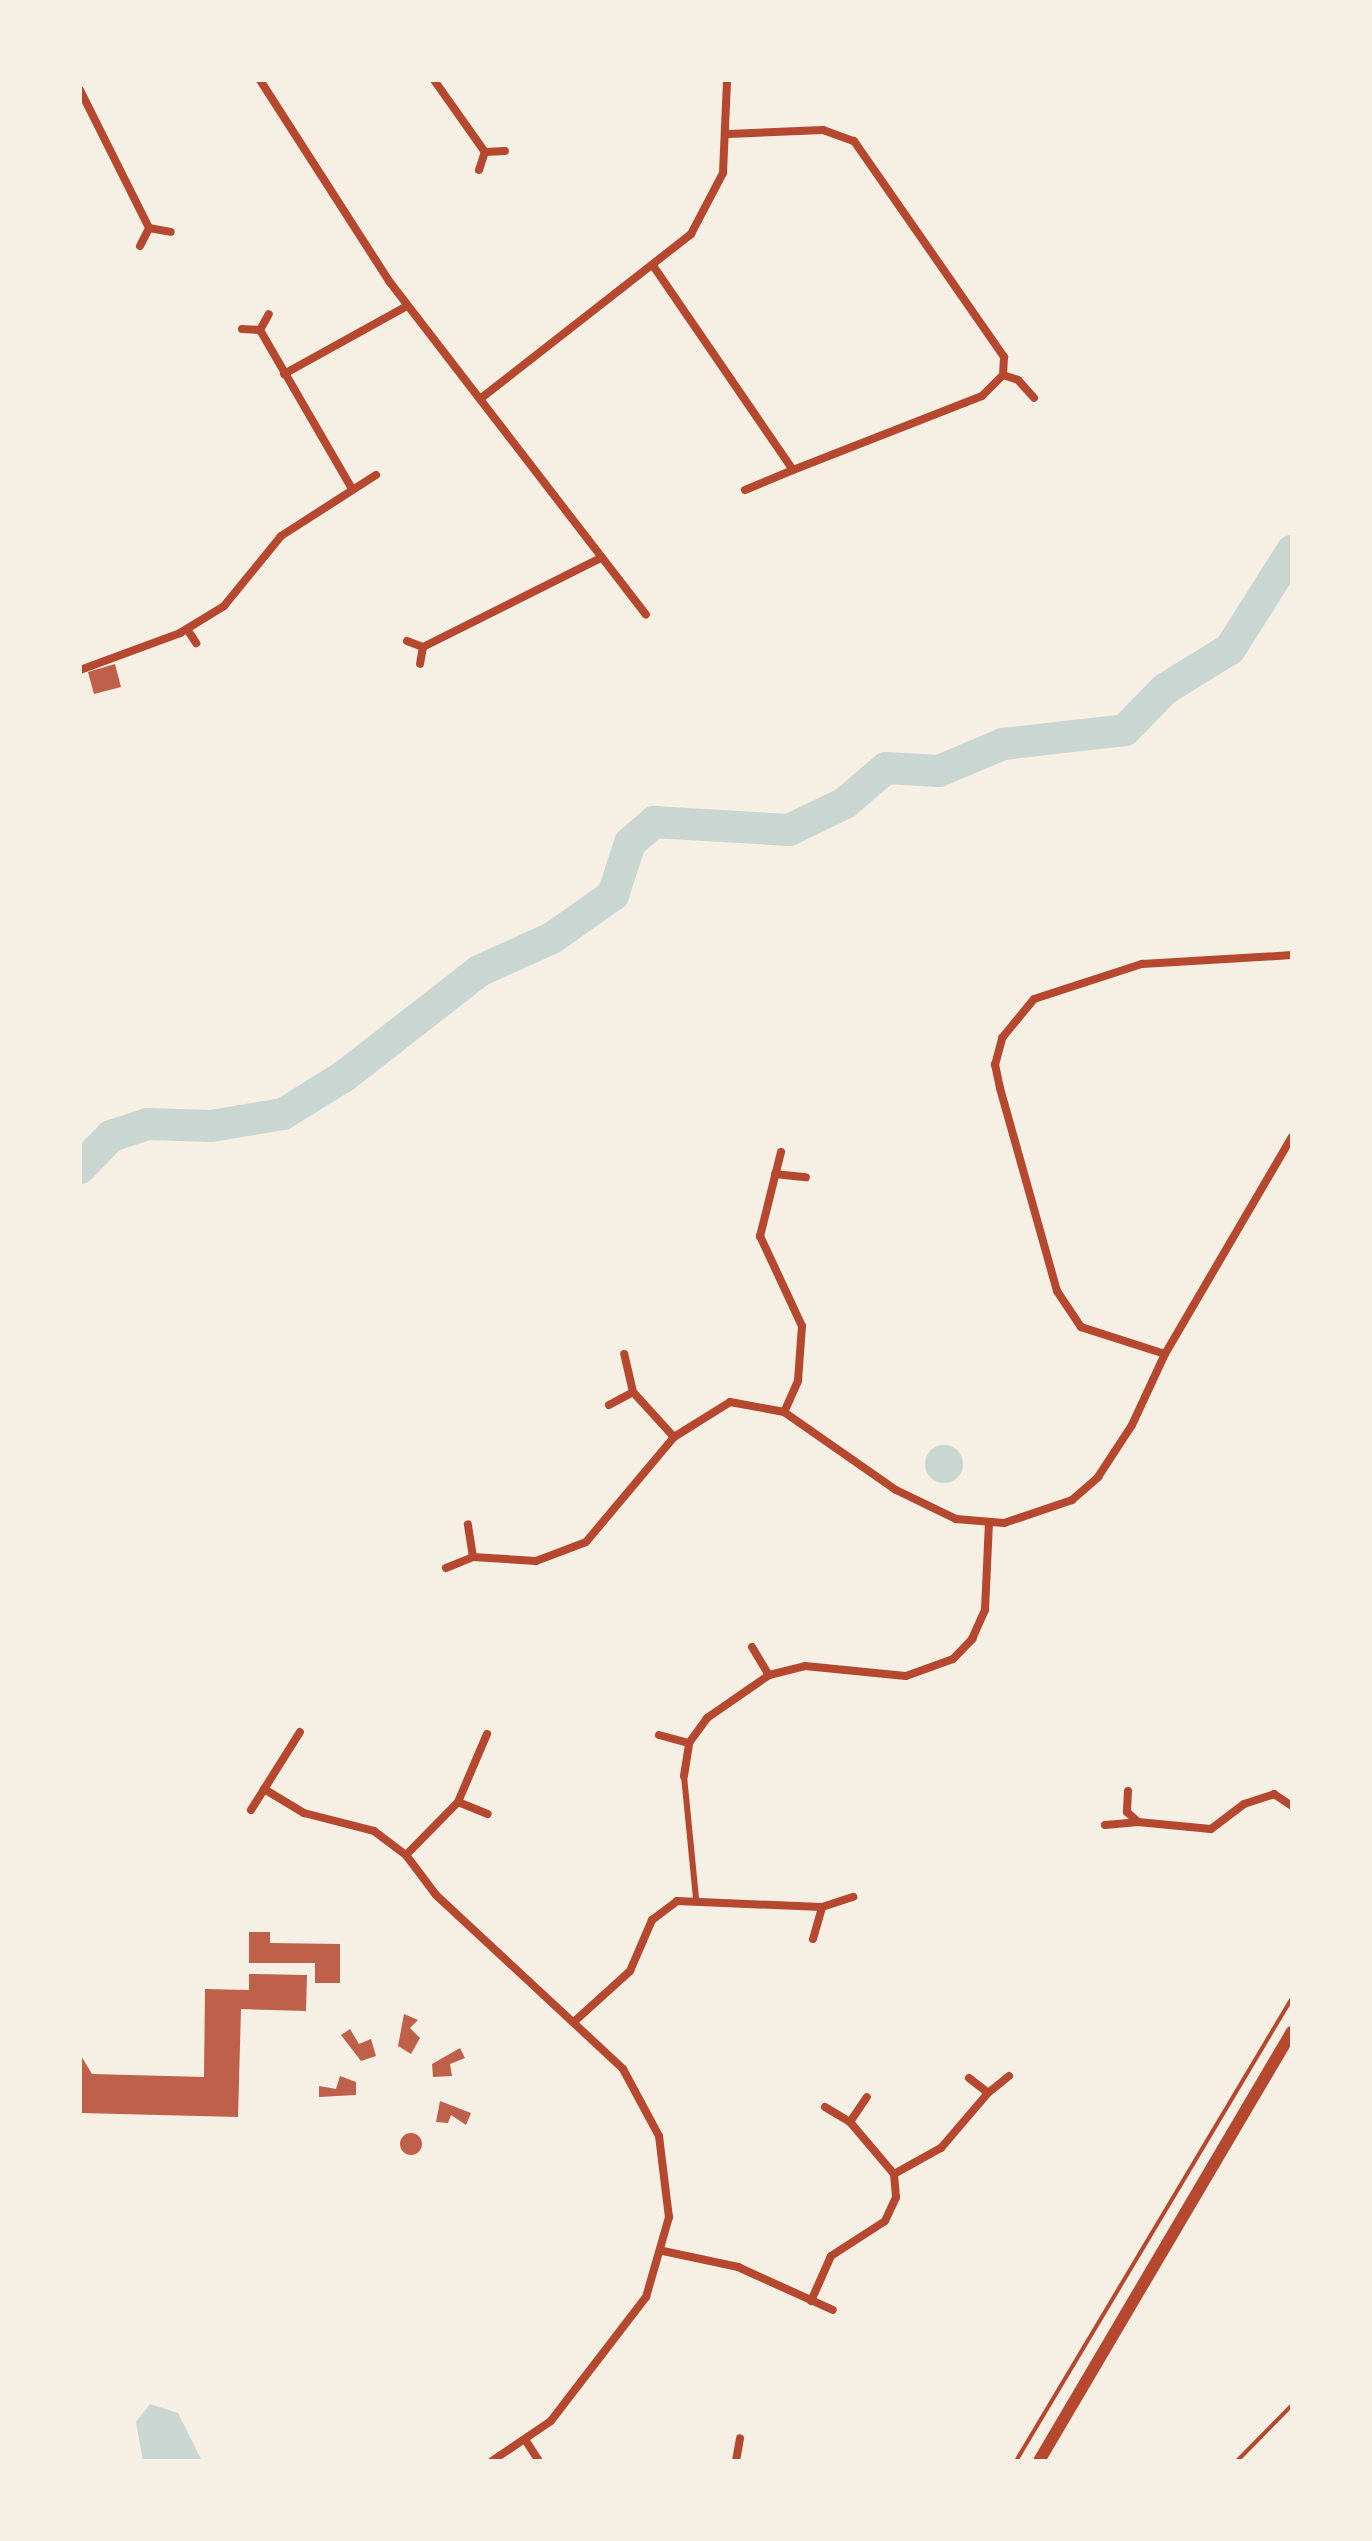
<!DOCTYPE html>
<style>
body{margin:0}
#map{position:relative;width:1372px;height:2541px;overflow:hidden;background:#f6efe4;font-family:Literata,serif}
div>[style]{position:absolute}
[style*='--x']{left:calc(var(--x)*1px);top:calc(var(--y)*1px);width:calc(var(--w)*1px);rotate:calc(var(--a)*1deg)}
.water>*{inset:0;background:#c9d6d2}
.round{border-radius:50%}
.river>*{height:32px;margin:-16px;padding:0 16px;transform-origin:16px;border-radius:16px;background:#c9d6d2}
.building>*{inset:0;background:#bf614a}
.path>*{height:4px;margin:-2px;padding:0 2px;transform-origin:2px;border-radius:2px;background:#b5482f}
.pedestrian>*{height:6px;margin:-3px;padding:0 3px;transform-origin:3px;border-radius:3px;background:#b5482f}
.minor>*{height:8px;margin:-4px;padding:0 4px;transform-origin:4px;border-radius:4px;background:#b5482f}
.primary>*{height:12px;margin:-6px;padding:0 6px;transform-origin:6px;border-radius:6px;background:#b5482f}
span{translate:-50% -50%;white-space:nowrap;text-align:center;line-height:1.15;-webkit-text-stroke:10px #f6efe4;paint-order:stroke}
.frame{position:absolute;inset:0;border:82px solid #f6efe4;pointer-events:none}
</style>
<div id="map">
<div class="water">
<div class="round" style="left:925px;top:1445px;width:38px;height:38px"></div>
<div style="clip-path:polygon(150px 2404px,178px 2413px,202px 2461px,143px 2461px,136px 2422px)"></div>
</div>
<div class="river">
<div style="--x:80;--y:1168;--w:45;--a:-45.9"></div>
<div style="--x:111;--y:1136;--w:38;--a:-18"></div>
<div style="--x:147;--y:1124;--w:64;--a:1.8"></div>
<div style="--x:211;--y:1126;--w:73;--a:-9.5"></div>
<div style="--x:283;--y:1114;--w:70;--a:-31.7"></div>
<div style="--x:343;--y:1077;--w:172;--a:-37.9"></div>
<div style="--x:479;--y:971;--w:80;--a:-24.3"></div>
<div style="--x:552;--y:938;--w:75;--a:-35.2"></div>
<div style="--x:613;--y:895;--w:55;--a:-71.9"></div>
<div style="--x:630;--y:843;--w:32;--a:-41"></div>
<div style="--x:654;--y:822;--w:135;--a:3.4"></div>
<div style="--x:789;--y:830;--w:62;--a:-25.7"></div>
<div style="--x:845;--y:803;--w:54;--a:-40.5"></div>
<div style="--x:886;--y:768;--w:53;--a:3.2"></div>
<div style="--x:939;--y:771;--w:69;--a:-22.9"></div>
<div style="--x:1003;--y:744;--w:123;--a:-6.5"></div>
<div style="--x:1125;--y:730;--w:57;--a:-45.7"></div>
<div style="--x:1165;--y:689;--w:76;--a:-31.6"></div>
<div style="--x:1230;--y:649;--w:116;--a:-57.7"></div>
</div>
<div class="building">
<div style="clip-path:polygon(115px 664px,121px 687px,94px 694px,88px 672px)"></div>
<div style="clip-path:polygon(249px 1932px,270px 1932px,270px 1943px,340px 1944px,340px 1983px,315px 1983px,315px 1963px,249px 1963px)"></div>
<div style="clip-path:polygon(249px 1974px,307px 1975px,306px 2011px,241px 2009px,238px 2117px,80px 2113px,80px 2054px,92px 2074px,204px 2077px,205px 1989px,249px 1990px)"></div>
<div style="clip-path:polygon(404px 2014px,418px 2020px,410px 2028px,420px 2038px,411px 2054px,398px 2046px)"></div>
<div style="clip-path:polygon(350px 2029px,359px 2044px,371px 2039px,376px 2056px,361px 2061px,341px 2035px)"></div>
<div style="clip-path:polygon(460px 2048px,465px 2058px,450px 2064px,452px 2076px,433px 2077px,432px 2064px)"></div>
<div style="clip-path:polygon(340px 2076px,356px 2082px,356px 2095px,319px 2097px,319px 2086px,336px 2089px)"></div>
<div style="clip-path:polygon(440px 2101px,471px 2113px,466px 2125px,451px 2115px,448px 2123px,436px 2122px)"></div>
<div class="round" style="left:400px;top:2133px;width:22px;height:22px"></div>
</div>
<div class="path">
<div style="--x:1016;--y:2461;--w:539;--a:-59.2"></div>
<div style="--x:1237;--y:2461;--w:78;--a:-45.5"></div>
</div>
<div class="pedestrian">
<div style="--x:684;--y:1776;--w:123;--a:84.4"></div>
</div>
<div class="minor">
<div style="--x:260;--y:80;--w:239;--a:57.3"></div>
<div style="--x:389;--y:281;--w:421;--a:52.4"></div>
<div style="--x:434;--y:80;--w:88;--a:54.7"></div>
<div style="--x:80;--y:90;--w:154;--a:63.4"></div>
<div style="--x:729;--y:134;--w:94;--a:-2.4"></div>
<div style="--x:823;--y:130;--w:33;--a:20"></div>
<div style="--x:854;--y:141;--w:263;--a:55.2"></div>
<div style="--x:1004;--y:357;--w:18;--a:93"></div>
<div style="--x:1003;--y:375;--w:16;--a:18"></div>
<div style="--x:1018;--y:380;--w:24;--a:48"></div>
<div style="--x:479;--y:170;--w:19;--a:-72"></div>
<div style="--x:485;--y:152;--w:20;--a:-3"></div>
<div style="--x:140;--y:246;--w:20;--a:-63"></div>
<div style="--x:149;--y:228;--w:22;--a:10"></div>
<div style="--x:654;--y:267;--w:246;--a:55.6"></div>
<div style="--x:793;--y:470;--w:203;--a:-21.4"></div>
<div style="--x:982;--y:396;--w:30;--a:-45"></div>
<div style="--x:242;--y:329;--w:18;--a:3"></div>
<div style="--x:260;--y:330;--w:18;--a:-61"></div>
<div style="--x:260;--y:330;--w:184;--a:59.9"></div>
<div style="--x:284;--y:374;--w:141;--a:-28.9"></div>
<div style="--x:480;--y:399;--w:268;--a:-38"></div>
<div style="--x:691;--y:234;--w:69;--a:-62.3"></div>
<div style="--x:723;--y:173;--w:93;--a:-87.5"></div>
<div style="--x:745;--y:490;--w:52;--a:-22.6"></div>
<div style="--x:187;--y:629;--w:17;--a:57"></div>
<div style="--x:407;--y:641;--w:17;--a:21"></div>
<div style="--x:423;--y:647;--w:17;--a:100"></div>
<div style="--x:423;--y:647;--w:199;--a:-26.6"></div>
<div style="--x:80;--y:670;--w:107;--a:-20.3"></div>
<div style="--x:180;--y:633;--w:52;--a:-31.5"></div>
<div style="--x:224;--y:606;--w:90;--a:-50.8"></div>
<div style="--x:281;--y:536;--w:113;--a:-32.7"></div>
<div style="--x:781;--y:1152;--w:87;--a:104"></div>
<div style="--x:760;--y:1236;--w:99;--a:65"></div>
<div style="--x:802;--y:1326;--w:55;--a:94.2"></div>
<div style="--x:798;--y:1381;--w:34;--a:114"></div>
<div style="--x:775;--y:1174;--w:31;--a:6"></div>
<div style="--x:1165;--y:1354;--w:88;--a:-162.2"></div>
<div style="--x:1081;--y:1327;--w:43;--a:-123.7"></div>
<div style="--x:1057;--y:1291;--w:211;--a:-105.7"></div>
<div style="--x:1000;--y:1088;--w:24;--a:-102"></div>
<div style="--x:995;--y:1065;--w:28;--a:-75"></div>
<div style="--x:1002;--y:1038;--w:50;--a:-50.6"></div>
<div style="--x:1034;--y:999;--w:114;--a:-18"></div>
<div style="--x:1142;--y:964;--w:150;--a:-3.4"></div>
<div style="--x:633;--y:1392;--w:61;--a:47.7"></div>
<div style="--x:609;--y:1405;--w:27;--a:-28"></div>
<div style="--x:633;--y:1392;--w:39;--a:-103"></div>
<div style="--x:473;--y:1557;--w:63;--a:3.6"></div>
<div style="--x:536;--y:1561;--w:53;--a:-20.8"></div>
<div style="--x:586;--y:1542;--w:137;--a:-50"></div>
<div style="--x:674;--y:1437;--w:66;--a:-32"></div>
<div style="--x:730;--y:1402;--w:55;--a:10.5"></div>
<div style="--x:784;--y:1412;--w:136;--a:34.9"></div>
<div style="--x:896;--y:1490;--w:67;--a:25.8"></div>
<div style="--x:956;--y:1519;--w:48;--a:4.8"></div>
<div style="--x:1004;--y:1523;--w:72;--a:-18.7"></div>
<div style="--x:1072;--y:1500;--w:35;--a:-41"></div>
<div style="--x:1098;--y:1477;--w:62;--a:-56.8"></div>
<div style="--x:1132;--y:1425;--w:78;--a:-65.1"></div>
<div style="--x:1165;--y:1354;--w:251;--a:-59.7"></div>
<div style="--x:446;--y:1568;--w:29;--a:-22"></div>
<div style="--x:473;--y:1557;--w:33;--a:-99"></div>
<div style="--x:752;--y:1647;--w:33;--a:59"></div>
<div style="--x:659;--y:1735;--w:31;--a:15"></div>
<div style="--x:684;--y:1776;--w:33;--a:-81"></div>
<div style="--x:689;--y:1743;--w:31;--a:-54"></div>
<div style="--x:707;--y:1718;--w:75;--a:-34.7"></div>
<div style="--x:769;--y:1675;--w:37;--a:-14"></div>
<div style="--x:805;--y:1666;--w:101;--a:5.7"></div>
<div style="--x:906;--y:1676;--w:50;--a:-19.9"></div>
<div style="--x:953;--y:1659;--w:28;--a:-46"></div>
<div style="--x:972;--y:1639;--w:32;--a:-66"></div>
<div style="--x:985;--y:1610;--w:87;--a:-87.4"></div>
<div style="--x:264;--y:1789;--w:47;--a:31"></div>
<div style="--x:304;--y:1813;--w:72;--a:14.4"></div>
<div style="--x:374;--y:1831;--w:40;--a:37"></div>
<div style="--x:406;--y:1855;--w:50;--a:53.1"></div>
<div style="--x:436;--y:1895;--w:255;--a:42.9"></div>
<div style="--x:623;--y:2069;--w:76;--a:61.8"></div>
<div style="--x:659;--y:2136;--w:82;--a:83"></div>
<div style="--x:669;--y:2217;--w:83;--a:106"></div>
<div style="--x:646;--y:2297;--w:156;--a:127.5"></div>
<div style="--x:551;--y:2421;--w:71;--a:145.9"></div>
<div style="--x:1128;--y:1791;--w:21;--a:93"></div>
<div style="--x:1127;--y:1812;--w:15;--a:42"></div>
<div style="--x:1138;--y:1822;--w:73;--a:5.5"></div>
<div style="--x:1211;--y:1829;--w:41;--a:-37.1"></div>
<div style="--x:1244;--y:1804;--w:32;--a:-18"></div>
<div style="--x:1274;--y:1794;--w:22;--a:34"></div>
<div style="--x:458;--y:1802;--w:74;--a:-66.9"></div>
<div style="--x:251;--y:1810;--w:92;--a:-57.9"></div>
<div style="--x:1105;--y:1825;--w:33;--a:-5"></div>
<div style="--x:406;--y:1855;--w:74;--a:-45.5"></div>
<div style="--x:458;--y:1802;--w:32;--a:22"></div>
<div style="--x:813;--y:1939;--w:33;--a:-74"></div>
<div style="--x:822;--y:1907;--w:33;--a:-18"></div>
<div style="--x:576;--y:2020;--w:73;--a:-42.2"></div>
<div style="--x:630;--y:1971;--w:56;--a:-66.7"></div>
<div style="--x:652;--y:1920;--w:31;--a:-37"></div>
<div style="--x:677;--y:1901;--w:145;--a:2.4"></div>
<div style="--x:969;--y:2078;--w:24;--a:38"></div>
<div style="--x:988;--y:2093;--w:27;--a:-39"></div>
<div style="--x:825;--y:2107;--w:29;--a:31"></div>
<div style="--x:850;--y:2122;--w:30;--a:-56"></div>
<div style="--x:894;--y:2174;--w:54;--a:-29"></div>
<div style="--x:941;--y:2148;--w:72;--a:-49.5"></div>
<div style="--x:663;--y:2251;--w:77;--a:12"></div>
<div style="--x:738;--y:2267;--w:104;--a:24.4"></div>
<div style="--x:811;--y:2301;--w:49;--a:-66"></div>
<div style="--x:831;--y:2256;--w:64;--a:-32.9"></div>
<div style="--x:885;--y:2221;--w:26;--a:-65"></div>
<div style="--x:896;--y:2197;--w:23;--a:-95"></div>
<div style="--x:894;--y:2174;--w:68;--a:-130.2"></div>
<div style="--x:526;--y:2441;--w:24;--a:57"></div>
<div style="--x:736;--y:2461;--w:23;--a:-80"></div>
</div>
<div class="primary">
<div style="--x:1039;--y:2461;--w:498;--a:-59.5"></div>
</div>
<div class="frame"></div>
</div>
